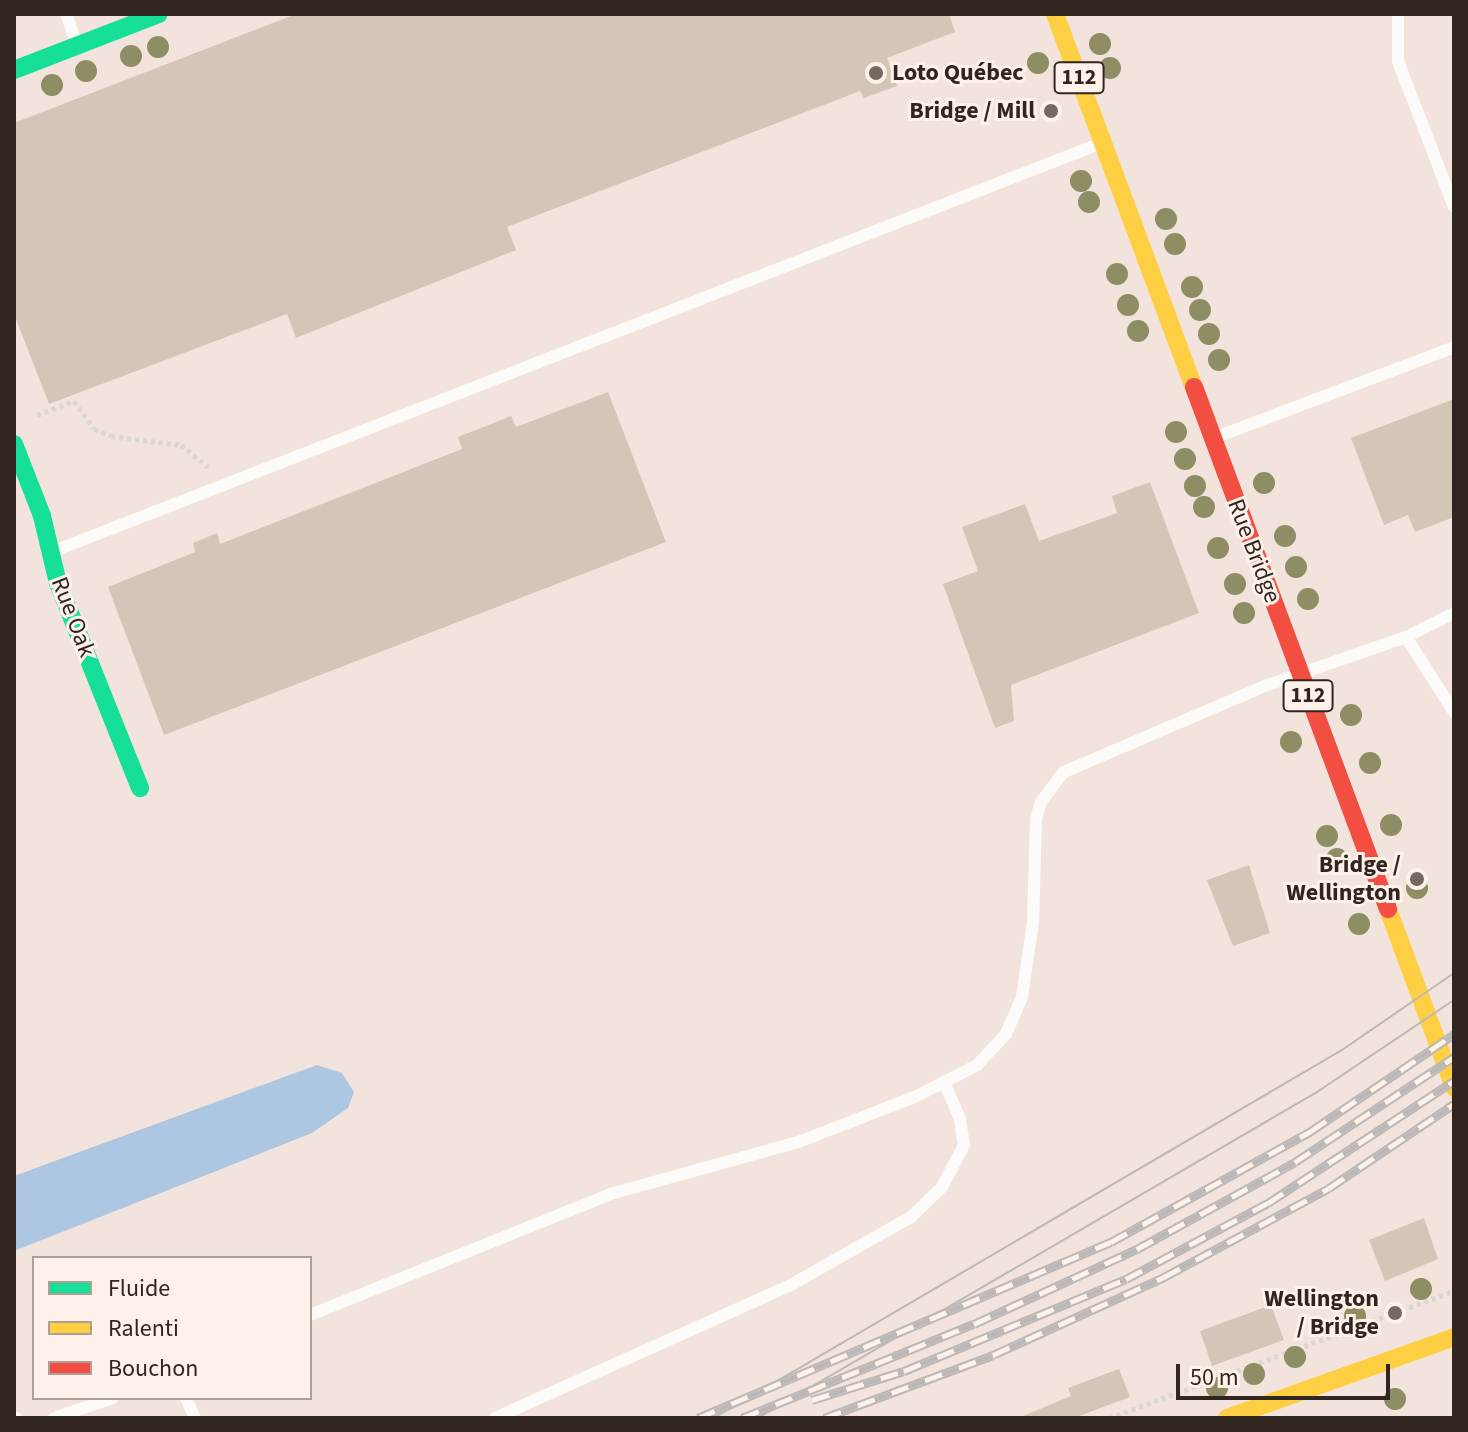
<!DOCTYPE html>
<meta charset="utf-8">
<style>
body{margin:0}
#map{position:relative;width:1468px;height:1432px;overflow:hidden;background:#f2e4dc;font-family:"Source Sans 3",sans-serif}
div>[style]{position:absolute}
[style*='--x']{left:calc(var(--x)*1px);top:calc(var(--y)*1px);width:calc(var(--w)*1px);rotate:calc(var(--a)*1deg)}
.water>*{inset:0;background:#adc6e1}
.building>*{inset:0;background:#d3c6b9}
.path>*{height:5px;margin-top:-2.5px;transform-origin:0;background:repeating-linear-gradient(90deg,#dad6d3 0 4px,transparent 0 8px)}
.lane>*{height:12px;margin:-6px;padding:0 6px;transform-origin:6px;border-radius:6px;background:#fdfbfa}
.fast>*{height:18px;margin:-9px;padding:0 9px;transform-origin:9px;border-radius:9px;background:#16e098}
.slow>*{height:18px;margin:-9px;padding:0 9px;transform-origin:9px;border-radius:9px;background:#ffcf43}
.jam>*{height:18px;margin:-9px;padding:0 9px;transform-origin:9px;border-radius:9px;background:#f24e42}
.tram>*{height:2px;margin:-1px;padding:0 1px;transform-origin:1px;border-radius:1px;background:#bcb8b7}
.rail>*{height:9px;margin-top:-4.5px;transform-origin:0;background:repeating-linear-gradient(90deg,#fef1ea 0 18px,#bcb8b7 0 36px);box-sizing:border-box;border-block:2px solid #bcb8b7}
.trees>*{width:22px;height:22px;margin:-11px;border-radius:50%;background:#8e8d64}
.dots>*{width:22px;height:22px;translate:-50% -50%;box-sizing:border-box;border:4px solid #fef1ea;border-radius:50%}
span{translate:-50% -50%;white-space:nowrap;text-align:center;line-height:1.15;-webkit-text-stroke:6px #fef1ea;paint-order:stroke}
.shield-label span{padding:2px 6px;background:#fef1ea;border:2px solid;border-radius:6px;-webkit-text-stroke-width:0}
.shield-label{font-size:22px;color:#31251f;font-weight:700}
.poi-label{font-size:24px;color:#31251f;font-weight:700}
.left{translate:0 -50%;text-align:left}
.right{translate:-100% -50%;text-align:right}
.street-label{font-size:24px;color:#31251f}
.frame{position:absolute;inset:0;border:16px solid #31251f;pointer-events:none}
.legend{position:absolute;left:32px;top:1256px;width:280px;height:144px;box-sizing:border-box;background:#fef1ea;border:2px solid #ac9f99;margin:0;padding:10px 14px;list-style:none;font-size:24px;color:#31251f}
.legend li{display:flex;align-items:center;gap:16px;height:40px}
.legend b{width:40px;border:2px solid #ac9f99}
.scale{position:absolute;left:1176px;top:1364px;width:214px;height:36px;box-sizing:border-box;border:4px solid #31251f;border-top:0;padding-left:10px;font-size:24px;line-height:28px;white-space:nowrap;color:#31251f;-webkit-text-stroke:6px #fef1ea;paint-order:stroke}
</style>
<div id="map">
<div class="water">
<div style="clip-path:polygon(317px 1065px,342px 1073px,354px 1092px,348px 1108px,312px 1133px,14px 1251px,14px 1176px)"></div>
</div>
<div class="building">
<div style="clip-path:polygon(296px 14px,949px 14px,955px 32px,887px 58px,897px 86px,864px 98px,860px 91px,507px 227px,516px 250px,296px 338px,287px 314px,49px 404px,14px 314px,14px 123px)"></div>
<div style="clip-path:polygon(608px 392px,666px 542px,164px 735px,108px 587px,195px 552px,193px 543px,217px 533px,220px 544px,462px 449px,458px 437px,511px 416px,516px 427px)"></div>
<div style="clip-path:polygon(1454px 399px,1454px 517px,1415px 532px,1408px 515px,1384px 525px,1351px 438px)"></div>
<div style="clip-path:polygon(1150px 482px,1199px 613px,1011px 685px,1014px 721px,995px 728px,943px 584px,978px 571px,962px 527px,1025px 504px,1039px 541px,1117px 513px,1112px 496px)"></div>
<div style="clip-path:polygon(1249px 865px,1270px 933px,1233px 946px,1207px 880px)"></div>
<div style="clip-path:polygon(1424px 1218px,1438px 1259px,1385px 1281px,1369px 1240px)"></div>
<div style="clip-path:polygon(1271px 1305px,1284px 1340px,1212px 1366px,1200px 1331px)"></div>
<div style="clip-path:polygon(1119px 1369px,1130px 1397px,1074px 1418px,1018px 1418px,1071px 1396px,1068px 1388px)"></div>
</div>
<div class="path">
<div style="--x:37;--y:415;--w:40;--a:-21"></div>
<div style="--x:74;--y:401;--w:34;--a:54"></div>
<div style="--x:94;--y:429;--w:18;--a:22"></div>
<div style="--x:111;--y:436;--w:71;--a:7.3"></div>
<div style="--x:181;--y:445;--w:35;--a:39"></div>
<div style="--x:1109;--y:1418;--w:368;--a:-20.2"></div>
</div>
<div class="lane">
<div style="--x:66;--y:14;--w:29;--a:70"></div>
<div style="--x:1398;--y:14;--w:47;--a:90"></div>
<div style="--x:1398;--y:61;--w:156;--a:69"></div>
<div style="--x:1219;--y:436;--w:251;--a:-20.7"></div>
<div style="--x:54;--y:551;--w:1121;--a:-21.28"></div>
<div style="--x:1406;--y:637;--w:89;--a:57.4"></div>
<div style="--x:310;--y:1315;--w:328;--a:-21.9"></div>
<div style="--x:614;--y:1193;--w:194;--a:-15.5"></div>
<div style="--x:801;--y:1141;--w:124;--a:-21.2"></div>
<div style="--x:917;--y:1096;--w:68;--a:-27.3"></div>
<div style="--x:977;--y:1065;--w:42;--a:-46.9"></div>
<div style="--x:1006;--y:1034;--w:40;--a:-66.6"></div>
<div style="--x:1022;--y:997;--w:76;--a:-81.7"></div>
<div style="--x:1033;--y:922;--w:103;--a:-88.3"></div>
<div style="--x:1036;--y:819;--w:18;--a:-74"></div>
<div style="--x:1041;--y:802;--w:38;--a:-53"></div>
<div style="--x:1064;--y:772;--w:219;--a:-23.2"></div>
<div style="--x:1265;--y:686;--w:149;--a:-19.2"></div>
<div style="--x:1406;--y:637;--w:54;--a:-26.6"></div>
<div style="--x:186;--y:1398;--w:22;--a:66"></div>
<div style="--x:14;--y:1418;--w:2;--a:0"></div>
<div style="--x:54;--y:1418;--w:62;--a:-18.7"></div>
<div style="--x:495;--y:1418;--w:322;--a:-24.2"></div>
<div style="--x:789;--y:1286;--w:140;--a:-29.5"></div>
<div style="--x:911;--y:1217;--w:43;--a:-44.1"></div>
<div style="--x:942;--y:1187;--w:47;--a:-62.4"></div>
<div style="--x:964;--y:1145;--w:26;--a:-99"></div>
<div style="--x:960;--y:1119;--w:39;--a:-113"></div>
</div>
<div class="fast">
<div style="--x:14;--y:70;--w:155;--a:-21.1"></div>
<div style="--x:14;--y:444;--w:77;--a:68.7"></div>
<div style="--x:42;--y:516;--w:69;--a:76.6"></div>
<div style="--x:58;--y:583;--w:221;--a:68.2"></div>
</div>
<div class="slow">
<div style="--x:1055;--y:14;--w:398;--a:69.6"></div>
<div style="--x:1388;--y:909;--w:190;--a:69.7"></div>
<div style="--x:1227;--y:1418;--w:241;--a:-19.6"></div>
</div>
<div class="jam">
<div style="--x:1194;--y:387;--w:557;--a:69.61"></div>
</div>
<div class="tram">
<div style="--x:714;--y:1418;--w:728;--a:-30.37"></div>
<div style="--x:1342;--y:1050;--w:136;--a:-34.5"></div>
<div style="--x:758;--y:1418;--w:647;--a:-30.25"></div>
<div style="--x:1317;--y:1092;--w:165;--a:-33.9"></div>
</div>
<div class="rail">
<div style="--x:812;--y:1400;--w:96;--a:-17.5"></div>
<div style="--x:904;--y:1371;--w:240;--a:-22.5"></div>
<div style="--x:1126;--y:1279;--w:161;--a:-28.2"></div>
<div style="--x:1268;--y:1203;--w:222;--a:-33.3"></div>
<div style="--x:698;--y:1418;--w:449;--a:-23.1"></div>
<div style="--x:1111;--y:1242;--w:229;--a:-29"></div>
<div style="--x:1311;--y:1131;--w:173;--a:-34.1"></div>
<div style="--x:742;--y:1418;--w:250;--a:-22.1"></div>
<div style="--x:974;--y:1324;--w:179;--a:-24.7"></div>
<div style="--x:1137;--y:1249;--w:180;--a:-28.8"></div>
<div style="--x:1295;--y:1162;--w:191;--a:-33.4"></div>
<div style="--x:824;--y:1418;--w:180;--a:-20.4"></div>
<div style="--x:993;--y:1355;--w:188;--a:-24.5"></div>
<div style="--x:1164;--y:1277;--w:187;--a:-28.3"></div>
<div style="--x:1329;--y:1188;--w:151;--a:-33.9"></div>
</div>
<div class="trees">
<div style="left:1100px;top:44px"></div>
<div style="left:158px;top:47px"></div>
<div style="left:131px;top:56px"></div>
<div style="left:1038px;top:63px"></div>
<div style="left:1110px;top:68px"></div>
<div style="left:86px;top:71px"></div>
<div style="left:52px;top:85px"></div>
<div style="left:1081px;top:181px"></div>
<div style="left:1089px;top:202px"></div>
<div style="left:1166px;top:219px"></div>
<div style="left:1175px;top:244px"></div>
<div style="left:1117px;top:274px"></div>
<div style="left:1192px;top:287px"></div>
<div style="left:1128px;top:305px"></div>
<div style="left:1200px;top:310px"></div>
<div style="left:1138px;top:331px"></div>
<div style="left:1209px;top:334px"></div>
<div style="left:1219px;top:360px"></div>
<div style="left:1176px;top:432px"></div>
<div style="left:1185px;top:459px"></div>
<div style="left:1264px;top:483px"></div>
<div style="left:1195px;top:486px"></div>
<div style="left:1204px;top:507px"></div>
<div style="left:1285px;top:536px"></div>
<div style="left:1218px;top:548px"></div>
<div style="left:1296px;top:567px"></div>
<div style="left:1235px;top:584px"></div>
<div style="left:1308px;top:599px"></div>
<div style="left:1244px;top:613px"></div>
<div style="left:1351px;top:715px"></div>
<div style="left:1291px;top:742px"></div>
<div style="left:1370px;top:763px"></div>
<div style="left:1391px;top:825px"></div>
<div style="left:1327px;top:836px"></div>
<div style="left:1337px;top:859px"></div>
<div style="left:1417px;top:888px"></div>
<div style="left:1359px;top:924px"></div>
<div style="left:1421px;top:1289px"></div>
<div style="left:1355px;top:1316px"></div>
<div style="left:1295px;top:1357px"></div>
<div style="left:1254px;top:1374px"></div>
<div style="left:1217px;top:1388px"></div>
<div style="left:1395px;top:1399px"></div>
</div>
<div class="dots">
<div style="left:876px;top:73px;background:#756861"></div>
<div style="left:1051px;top:111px;background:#756861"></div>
<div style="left:1417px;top:879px;background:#756861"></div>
<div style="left:1395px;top:1313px;background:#756861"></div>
</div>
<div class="shield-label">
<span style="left:1079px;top:78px">112</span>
<span style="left:1308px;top:696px">112</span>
</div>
<div class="poi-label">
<span class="left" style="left:892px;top:73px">Loto Québec</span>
<span class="right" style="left:1035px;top:111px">Bridge / Mill</span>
<span class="right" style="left:1401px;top:879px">Bridge /<br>Wellington</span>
<span class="right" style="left:1379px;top:1313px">Wellington<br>/ Bridge</span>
</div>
<div class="street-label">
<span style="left:1254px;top:551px;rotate:69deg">Rue Bridge</span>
<span style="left:73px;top:617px;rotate:69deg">Rue Oak</span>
</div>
<div class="frame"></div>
<ul class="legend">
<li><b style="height:10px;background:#16e098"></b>Fluide</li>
<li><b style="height:10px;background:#ffcf43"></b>Ralenti</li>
<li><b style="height:10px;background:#f24e42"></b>Bouchon</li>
</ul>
<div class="scale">50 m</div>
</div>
